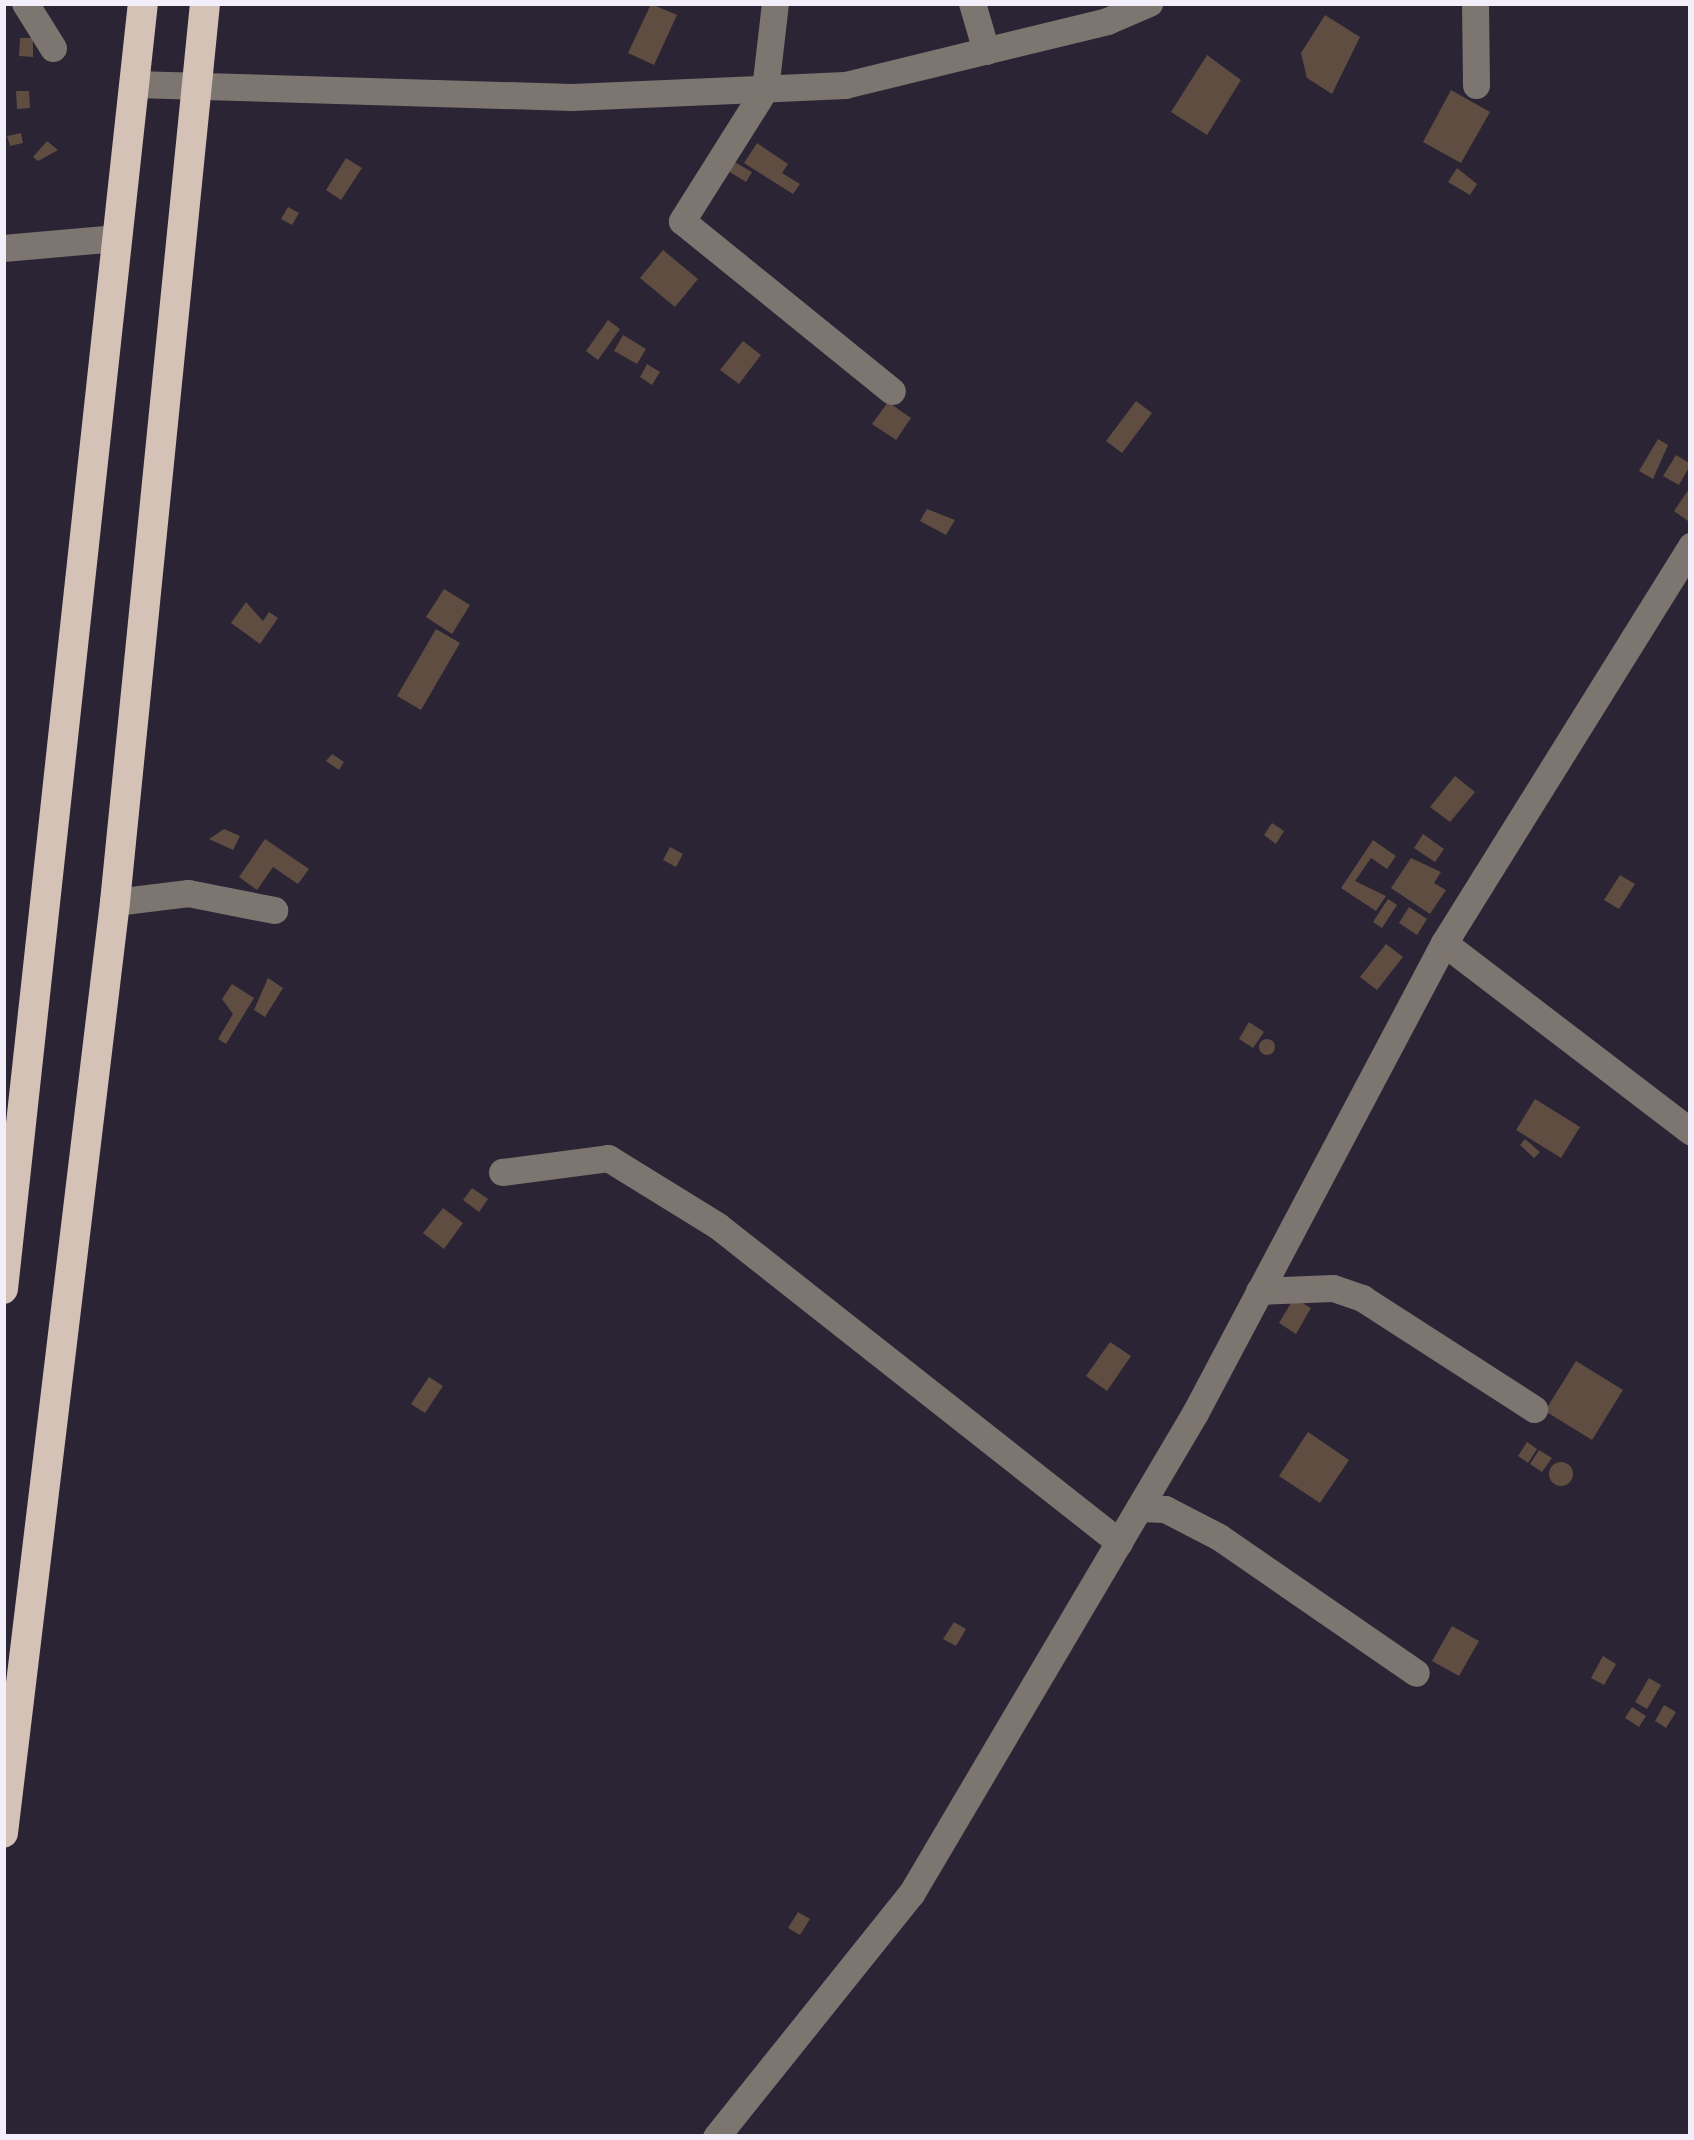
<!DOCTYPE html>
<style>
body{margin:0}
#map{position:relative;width:1694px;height:2140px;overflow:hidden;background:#2a2434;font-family:Rubik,sans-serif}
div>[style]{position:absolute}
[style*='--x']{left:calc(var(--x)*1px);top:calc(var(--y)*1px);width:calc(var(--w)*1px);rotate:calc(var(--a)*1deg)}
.building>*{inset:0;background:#5e4d40}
.round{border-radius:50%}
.minor>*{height:27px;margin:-13.5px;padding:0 13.5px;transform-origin:13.5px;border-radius:13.5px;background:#7d756f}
.major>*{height:30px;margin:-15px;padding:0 15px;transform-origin:15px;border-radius:15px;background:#d4c2b6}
span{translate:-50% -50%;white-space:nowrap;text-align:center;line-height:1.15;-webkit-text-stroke:12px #211b2a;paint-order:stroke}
.frame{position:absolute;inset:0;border:6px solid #f3effa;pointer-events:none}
</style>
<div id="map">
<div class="building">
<div style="clip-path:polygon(651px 4px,677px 15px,654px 65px,628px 53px)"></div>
<div style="clip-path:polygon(1325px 15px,1360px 37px,1332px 94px,1307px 78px,1301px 53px)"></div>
<div style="clip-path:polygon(20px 38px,33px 38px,33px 57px,19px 56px)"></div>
<div style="clip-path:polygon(1207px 55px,1241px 80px,1207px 135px,1171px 112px)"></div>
<div style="clip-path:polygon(1451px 90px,1490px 112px,1461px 163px,1423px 142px)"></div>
<div style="clip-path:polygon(16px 91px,29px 91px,30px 108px,17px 109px)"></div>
<div style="clip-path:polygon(21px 133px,23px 143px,10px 146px,7px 136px)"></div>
<div style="clip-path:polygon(47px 141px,58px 150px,38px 161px,33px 157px)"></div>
<div style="clip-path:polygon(757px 143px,788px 164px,782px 173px,800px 184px,793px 194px,744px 163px)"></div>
<div style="clip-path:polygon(346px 158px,362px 168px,341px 200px,326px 190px)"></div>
<div style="clip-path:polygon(731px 160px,752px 172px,746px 182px,725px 169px)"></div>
<div style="clip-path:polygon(1457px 168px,1477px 184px,1470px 195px,1448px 182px)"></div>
<div style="clip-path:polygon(288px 207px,299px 213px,292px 225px,281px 219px)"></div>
<div style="clip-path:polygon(663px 250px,698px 279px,675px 307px,640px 278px)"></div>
<div style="clip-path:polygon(608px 320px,620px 329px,598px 360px,586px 351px)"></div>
<div style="clip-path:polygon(623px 335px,646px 349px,637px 364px,614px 351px)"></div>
<div style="clip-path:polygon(743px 341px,761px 355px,739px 384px,720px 370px)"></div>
<div style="clip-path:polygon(647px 364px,660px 372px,652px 385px,640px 377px)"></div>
<div style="clip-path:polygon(1136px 401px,1152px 413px,1122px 453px,1106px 441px)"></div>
<div style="clip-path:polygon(888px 402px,911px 418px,896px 440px,872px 424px)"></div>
<div style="clip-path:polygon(1658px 439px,1668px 445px,1653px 479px,1639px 471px)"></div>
<div style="clip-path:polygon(1676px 455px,1691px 464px,1679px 485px,1663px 476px)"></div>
<div style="clip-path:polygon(1691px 486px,1691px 517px,1688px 521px,1674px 511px)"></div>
<div style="clip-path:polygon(927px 509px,955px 520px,946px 535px,920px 521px)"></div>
<div style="clip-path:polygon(444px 589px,470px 605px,452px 634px,426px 617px)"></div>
<div style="clip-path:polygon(246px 602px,263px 621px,269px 612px,278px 618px,260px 644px,231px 623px)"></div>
<div style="clip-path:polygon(436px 629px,460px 643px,421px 710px,397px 696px)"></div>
<div style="clip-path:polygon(332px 754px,344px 762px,339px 770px,326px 761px)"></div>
<div style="clip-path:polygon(1455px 776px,1475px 792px,1450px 822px,1430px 807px)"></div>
<div style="clip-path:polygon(1272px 823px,1284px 831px,1276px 844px,1264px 835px)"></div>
<div style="clip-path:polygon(224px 829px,240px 836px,233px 850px,209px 839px)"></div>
<div style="clip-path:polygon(1423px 834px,1444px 849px,1435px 862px,1414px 848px)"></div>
<div style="clip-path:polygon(265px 839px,309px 869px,298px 884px,273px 867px,257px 890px,239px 877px)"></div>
<div style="clip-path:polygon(1373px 840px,1396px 856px,1387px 869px,1371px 858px,1355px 881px,1386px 896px,1376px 911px,1341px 888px)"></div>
<div style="clip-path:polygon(670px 847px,683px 854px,676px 867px,663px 860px)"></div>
<div style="clip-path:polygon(1411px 858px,1441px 872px,1434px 883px,1446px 890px,1430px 914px,1391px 888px)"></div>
<div style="clip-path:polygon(1620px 875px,1635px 884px,1619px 909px,1604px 900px)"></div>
<div style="clip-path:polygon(1388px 899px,1397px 905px,1382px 928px,1373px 922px)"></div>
<div style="clip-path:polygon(1409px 907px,1427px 919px,1417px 935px,1399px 923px)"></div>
<div style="clip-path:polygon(1386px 944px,1403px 957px,1377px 990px,1360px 977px)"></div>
<div style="clip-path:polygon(268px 978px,283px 988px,265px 1017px,254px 1010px)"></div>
<div style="clip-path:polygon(232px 984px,254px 998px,226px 1044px,218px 1039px,233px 1014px,222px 999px)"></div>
<div style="clip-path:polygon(1249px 1022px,1264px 1032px,1253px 1048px,1239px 1039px)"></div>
<div class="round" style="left:1259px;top:1039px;width:16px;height:16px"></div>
<div style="clip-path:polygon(1535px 1099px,1580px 1127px,1561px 1158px,1516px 1130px)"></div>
<div style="clip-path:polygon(1525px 1139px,1540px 1152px,1534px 1158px,1520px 1145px)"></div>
<div style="clip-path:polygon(472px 1188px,488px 1199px,479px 1212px,463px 1200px)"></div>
<div style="clip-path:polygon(443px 1208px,463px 1223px,444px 1249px,423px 1233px)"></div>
<div style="clip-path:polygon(1294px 1298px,1311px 1308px,1296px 1334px,1279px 1323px)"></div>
<div style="clip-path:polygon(1110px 1342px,1131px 1356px,1107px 1391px,1086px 1376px)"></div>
<div style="clip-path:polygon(1576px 1361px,1623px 1390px,1592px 1440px,1545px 1411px)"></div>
<div style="clip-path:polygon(429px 1377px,443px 1386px,425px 1413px,411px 1404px)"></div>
<div style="clip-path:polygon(1308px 1432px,1349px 1460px,1320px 1503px,1279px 1476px)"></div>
<div style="clip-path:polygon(1527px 1442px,1537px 1449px,1528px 1463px,1518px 1456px)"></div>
<div style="clip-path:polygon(1539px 1450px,1552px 1458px,1542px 1472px,1530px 1464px)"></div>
<div class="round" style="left:1549px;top:1462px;width:24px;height:24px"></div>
<div style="clip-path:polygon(954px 1622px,966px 1629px,956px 1646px,943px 1639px)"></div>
<div style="clip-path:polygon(1452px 1626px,1479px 1641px,1459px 1676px,1432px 1661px)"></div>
<div style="clip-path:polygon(1603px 1656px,1616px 1664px,1604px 1685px,1591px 1678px)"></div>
<div style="clip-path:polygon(1649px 1678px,1661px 1685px,1647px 1709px,1635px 1702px)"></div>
<div style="clip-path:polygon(1664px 1705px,1676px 1712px,1666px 1728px,1655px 1721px)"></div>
<div style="clip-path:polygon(1632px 1707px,1646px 1716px,1639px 1727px,1625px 1718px)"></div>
<div style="clip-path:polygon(798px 1912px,810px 1919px,800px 1935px,788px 1928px)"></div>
</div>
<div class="minor">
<div style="--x:25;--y:3;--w:53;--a:58.1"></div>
<div style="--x:775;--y:3;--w:87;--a:96.6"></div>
<div style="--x:765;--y:89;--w:156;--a:122.2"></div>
<div style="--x:682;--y:221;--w:270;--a:39"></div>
<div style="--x:972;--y:3;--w:50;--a:73.7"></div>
<div style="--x:1475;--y:3;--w:82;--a:89.3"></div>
<div style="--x:134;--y:84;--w:438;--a:1.7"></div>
<div style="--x:572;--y:97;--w:273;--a:-2.5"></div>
<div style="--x:845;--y:85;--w:270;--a:-13.7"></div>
<div style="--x:1107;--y:21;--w:46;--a:-23.2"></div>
<div style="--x:3;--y:248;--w:114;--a:-5"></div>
<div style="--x:115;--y:902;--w:74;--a:-7"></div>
<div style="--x:188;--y:893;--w:88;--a:11.2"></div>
<div style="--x:1444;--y:943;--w:311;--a:37.4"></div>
<div style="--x:502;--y:1172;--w:107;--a:-7.5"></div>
<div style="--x:608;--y:1158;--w:129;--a:31.7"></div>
<div style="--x:718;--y:1226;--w:511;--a:38.24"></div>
<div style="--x:1259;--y:1291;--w:74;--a:-2.3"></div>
<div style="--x:1333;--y:1288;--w:31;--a:19"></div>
<div style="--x:1362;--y:1298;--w:205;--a:32.8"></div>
<div style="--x:1139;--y:1508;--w:26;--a:2"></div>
<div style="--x:1165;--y:1509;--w:61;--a:27.4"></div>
<div style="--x:1219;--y:1537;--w:239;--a:34.6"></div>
<div style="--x:716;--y:2137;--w:312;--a:-51.3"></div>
<div style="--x:911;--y:1894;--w:559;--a:-59.44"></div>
<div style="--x:1195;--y:1413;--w:532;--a:-62.09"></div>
<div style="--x:1444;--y:943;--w:468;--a:-58.1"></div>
</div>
<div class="major">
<div style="--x:3;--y:1289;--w:1294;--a:-83.79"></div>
<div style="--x:3;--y:1833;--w:938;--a:-83.14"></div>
<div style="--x:115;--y:902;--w:903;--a:-84.28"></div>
</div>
<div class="frame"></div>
</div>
